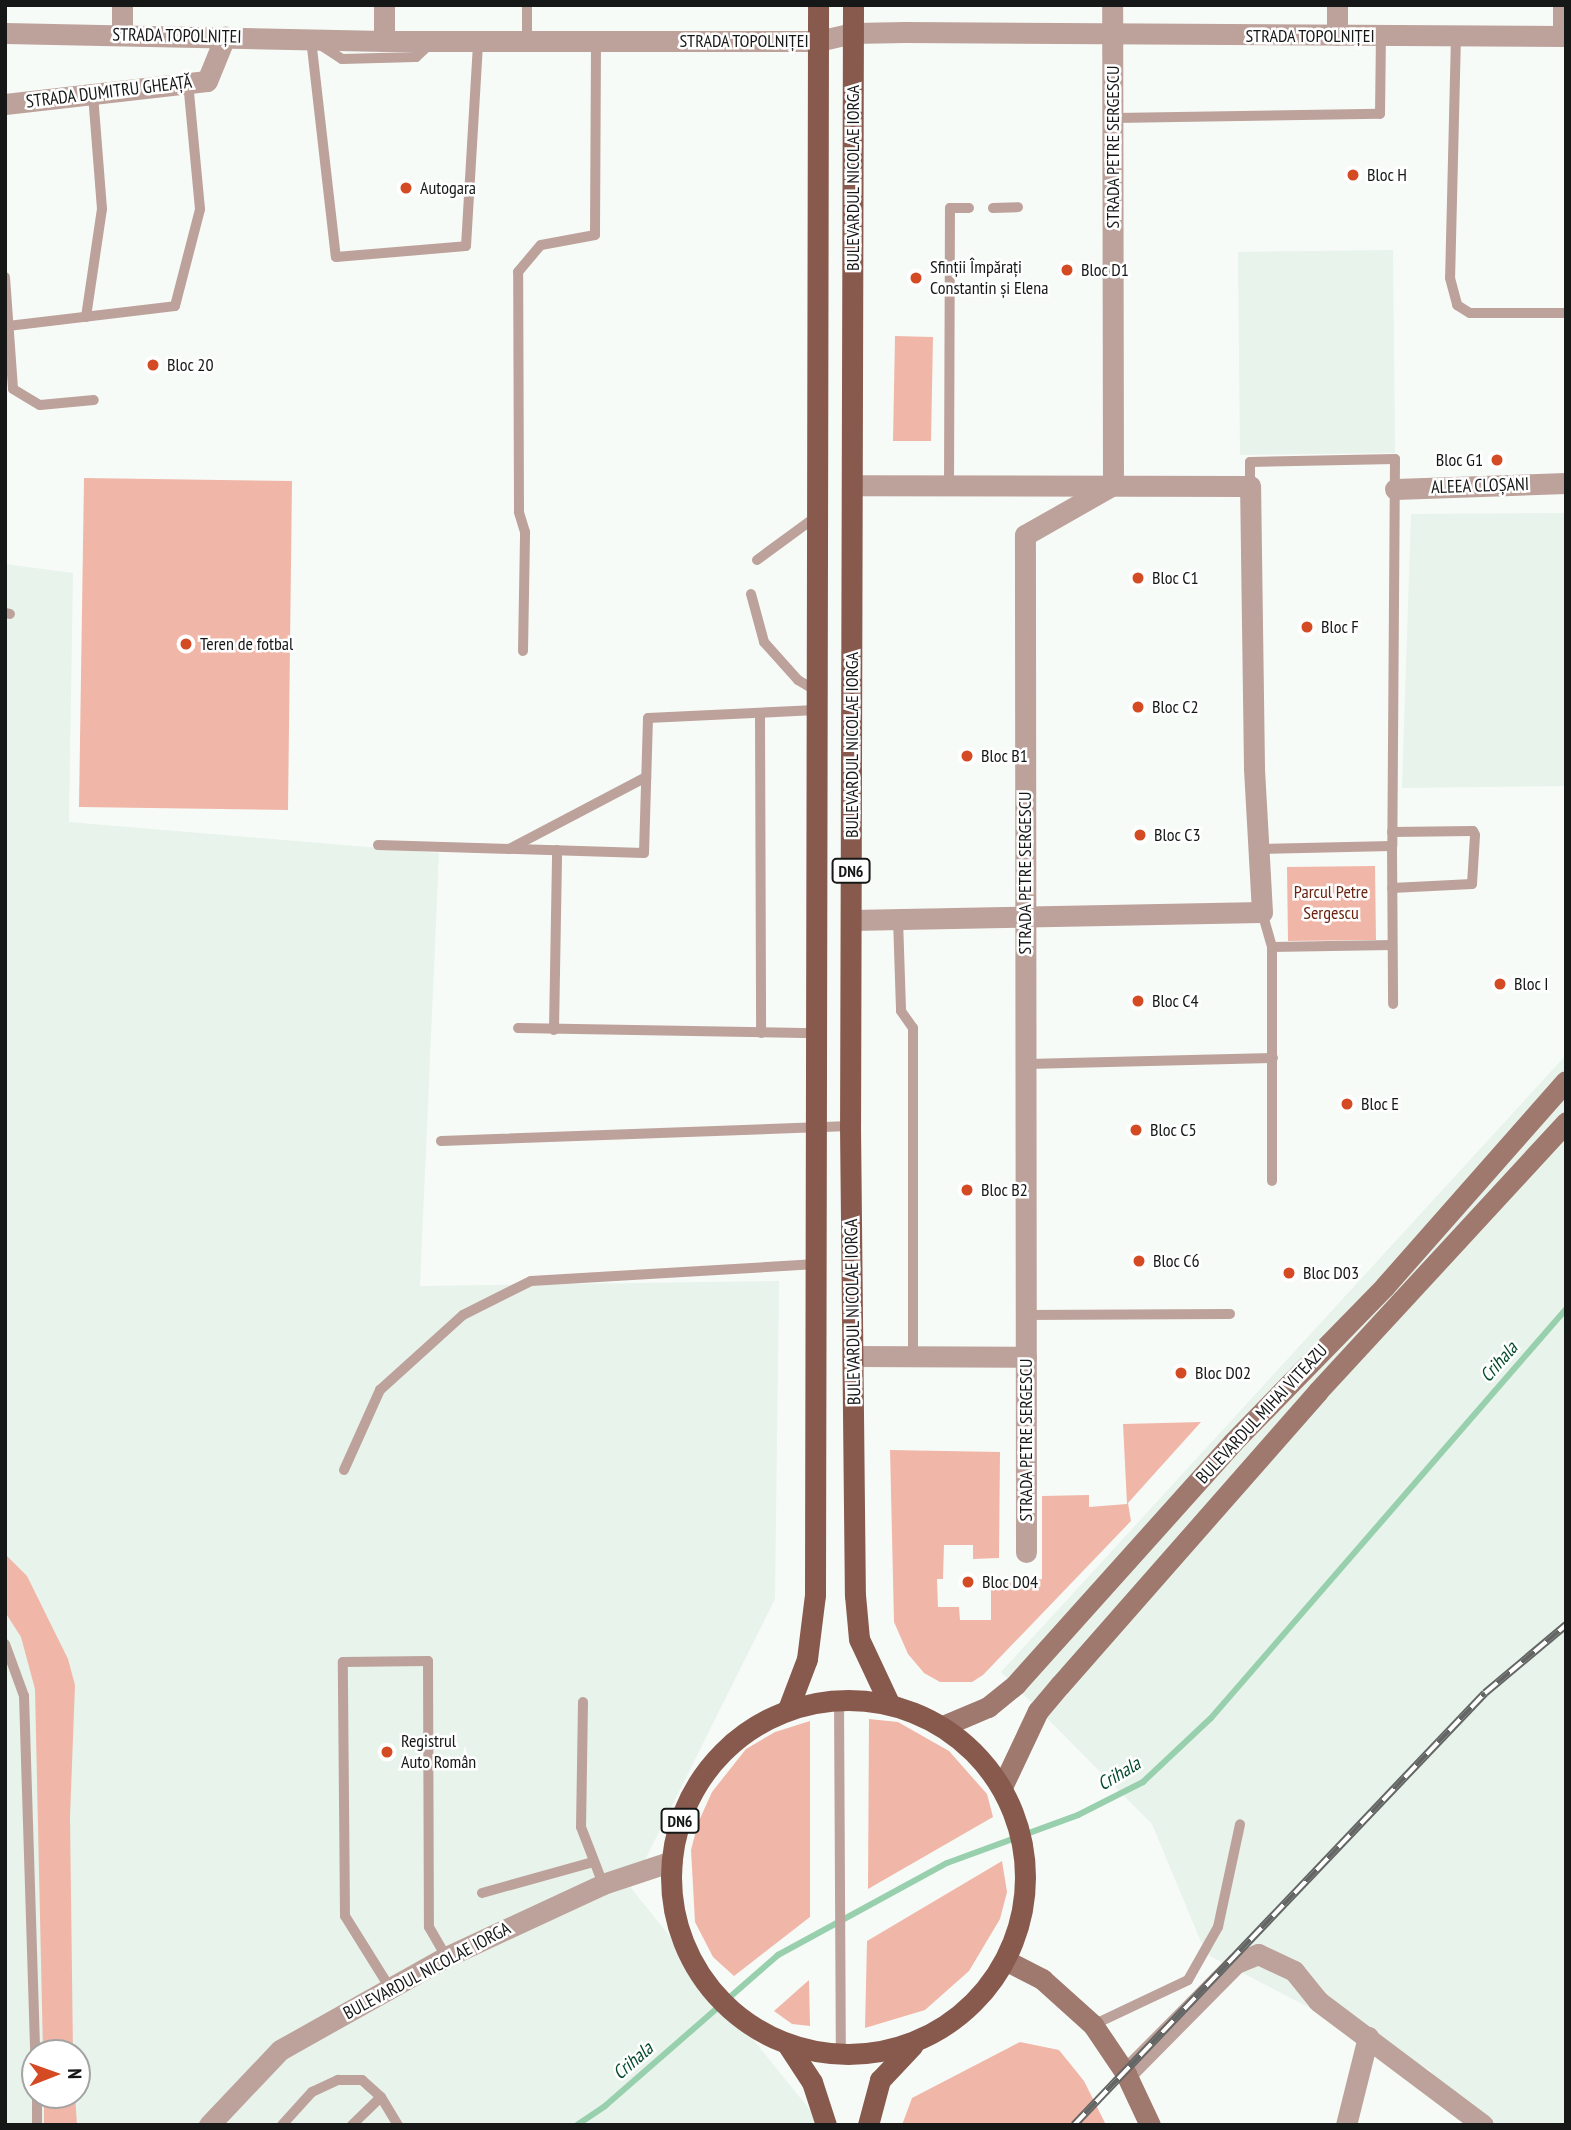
<!DOCTYPE html>
<meta charset="utf-8">
<style>
body{margin:0}
#map{position:relative;width:1571px;height:2130px;overflow:hidden;background:#f7fbf8;font-family:"PT Sans Narrow",sans-serif}
div>[style]{position:absolute}
[style*='--x']{left:calc(var(--x)*1px);top:calc(var(--y)*1px);width:calc(var(--w)*1px);rotate:calc(var(--a)*1deg)}
.built>*{inset:0;background:#e7f3eb}
.green>*{inset:0;background:#f0b7a8}
.stream>*{height:6px;margin:-3px;padding:0 3px;transform-origin:3px;border-radius:3px;background:#98d0ae}
.service>*{height:10px;margin:-5px;padding:0 5px;transform-origin:5px;border-radius:5px;background:#bda29b}
.minor>*{height:21px;margin:-10.5px;padding:0 10.5px;transform-origin:10.5px;border-radius:10.5px;background:#bda29b}
.secondary>*{height:21px;margin:-10.5px;padding:0 10.5px;transform-origin:10.5px;border-radius:10.5px;background:#9f786e}
.primary>*{height:21px;margin:-10.5px;padding:0 10.5px;transform-origin:10.5px;border-radius:10.5px;background:#885a4e}
.primary>.ring{margin:-10.5px;padding:0;box-sizing:content-box;background:none;border:21px solid #885a4e;border-radius:50%}
.rail>*{height:8px;margin-top:-4px;transform-origin:0;background:repeating-linear-gradient(90deg,#fff 0 16px,#636664 0 32px);box-sizing:border-box;border-block:2px solid #636664}
.dots>*{width:19px;height:19px;translate:-50% -50%;box-sizing:border-box;border:4px solid #fff;border-radius:50%}
span{translate:-50% -50%;white-space:nowrap;text-align:center;line-height:1.15;-webkit-text-stroke:5px #fff;paint-order:stroke}
.shield-label span{padding:2px 5px;background:#fff;border:2px solid;border-radius:5px;-webkit-text-stroke-width:0}
.shield-label{font-size:16px;color:#161817;font-weight:700}
.street-label{font-size:18px;color:#161817}
.poi-label{font-size:18px;color:#161817}
.left{translate:0 -50%;text-align:left}
.right{translate:-100% -50%;text-align:right}
.park-label{font-size:18px;color:#6a2411}
.water-label{font-size:19px;color:#034b2c;font-style:italic}
.frame{position:absolute;inset:0;border:7px solid #161817;pointer-events:none}
.north{position:absolute;left:21px;top:2039px;width:70px;height:70px;box-sizing:border-box;background:#fff;border:2px solid #a2a3a2;border-radius:50%;rotate:89deg;font-size:19px;font-weight:700;line-height:28px;text-align:center;color:#161817}
.north::after{content:'';display:block;margin:auto;width:24px;height:32px;background:#d34a23;clip-path:polygon(50% 0,100% 100%,50% 72%,0 100%)}
</style>
<div id="map">
<div class="built">
<div style="clip-path:polygon(1393px 250px,1395px 453px,1240px 455px,1238px 252px)"></div>
<div style="clip-path:polygon(1566px 513px,1566px 786px,1402px 788px,1411px 514px)"></div>
<div style="clip-path:polygon(evenodd,5px 564px,73px 573px,69px 822px,439px 853px,420px 1286px,779px 1281px,775px 1599px,631px 1888px,822px 2125px,5px 2125px,5px 564px,35px 2053px,77px 2053px,77px 2095px,35px 2095px,35px 2053px)"></div>
<div style="clip-path:polygon(1566px 1055px,1566px 2125px,1468px 2125px,1430px 2070px,1206px 1954px,1152px 1824px,1001px 1672px)"></div>
</div>
<div class="green">
<div style="clip-path:polygon(895px 336px,933px 337px,931px 441px,893px 441px)"></div>
<div style="clip-path:polygon(84px 478px,292px 481px,288px 810px,79px 807px)"></div>
<div style="clip-path:polygon(1375px 866px,1376px 940px,1288px 941px,1287px 867px)"></div>
<div style="clip-path:polygon(1201px 1422px,1128px 1503px,1131px 1521px,983px 1675px,972px 1682px,940px 1682px,924px 1673px,908px 1654px,894px 1622px,890px 1450px,1000px 1452px,999px 1558px,973px 1559px,973px 1545px,944px 1545px,943px 1579px,937px 1579px,938px 1607px,959px 1607px,960px 1620px,991px 1620px,991px 1585px,1042px 1579px,1042px 1496px,1089px 1495px,1089px 1507px,1127px 1504px,1123px 1424px)"></div>
<div style="clip-path:polygon(5px 1554px,27px 1576px,68px 1659px,75px 1685px,70px 1817px,73px 2053px,43px 2053px,35px 1689px,21px 1637px,5px 1612px)"></div>
<div style="clip-path:polygon(869px 1719px,898px 1722px,949px 1751px,987px 1794px,993px 1817px,868px 1889px)"></div>
<div style="clip-path:polygon(810px 1721px,810px 1917px,734px 1976px,713px 1957px,695px 1922px,691px 1850px,698px 1823px,712px 1792px,746px 1749px,775px 1732px)"></div>
<div style="clip-path:polygon(1002px 1861px,1007px 1892px,1000px 1919px,969px 1971px,925px 2010px,865px 2028px,867px 1941px)"></div>
<div style="clip-path:polygon(809px 1980px,810px 2026px,792px 2024px,774px 2011px)"></div>
<div style="clip-path:polygon(1020px 2042px,1059px 2050px,1084px 2081px,1106px 2125px,902px 2125px,912px 2098px)"></div>
<div style="clip-path:polygon(44px 2095px,75px 2095px,77px 2125px,44px 2125px)"></div>
</div>
<div class="stream">
<div style="--x:577;--y:2125;--w:34;--a:-34"></div>
<div style="--x:605;--y:2106;--w:230;--a:-41.1"></div>
<div style="--x:778;--y:1955;--w:192;--a:-28.6"></div>
<div style="--x:947;--y:1863;--w:140;--a:-20.1"></div>
<div style="--x:1078;--y:1815;--w:73;--a:-26.9"></div>
<div style="--x:1143;--y:1782;--w:93;--a:-43.3"></div>
<div style="--x:1211;--y:1718;--w:542;--a:-49.04"></div>
</div>
<div class="service">
<div style="--x:1456;--y:36;--w:242;--a:91.4"></div>
<div style="--x:1450;--y:278;--w:28;--a:75"></div>
<div style="--x:1457;--y:305;--w:15;--a:32"></div>
<div style="--x:1470;--y:313;--w:96;--a:0"></div>
<div style="--x:311;--y:39;--w:219;--a:83.5"></div>
<div style="--x:336;--y:257;--w:130;--a:-4.8"></div>
<div style="--x:466;--y:246;--w:205;--a:-86.6"></div>
<div style="--x:527;--y:41;--w:36;--a:-90"></div>
<div style="--x:319;--y:44;--w:27;--a:33"></div>
<div style="--x:342;--y:59;--w:74;--a:-1.5"></div>
<div style="--x:416;--y:57;--w:22;--a:-43"></div>
<div style="--x:1114;--y:118;--w:266;--a:-0.9"></div>
<div style="--x:1380;--y:114;--w:78;--a:-89.3"></div>
<div style="--x:993;--y:208;--w:25;--a:-2"></div>
<div style="--x:5;--y:277;--w:112;--a:85.9"></div>
<div style="--x:13;--y:389;--w:31;--a:31"></div>
<div style="--x:40;--y:405;--w:54;--a:-5.3"></div>
<div style="--x:86;--y:317;--w:109;--a:-81.6"></div>
<div style="--x:102;--y:209;--w:115;--a:-94.5"></div>
<div style="--x:8;--y:326;--w:168;--a:-6.8"></div>
<div style="--x:175;--y:306;--w:100;--a:-75.5"></div>
<div style="--x:200;--y:209;--w:127;--a:-95.4"></div>
<div style="--x:949;--y:486;--w:278;--a:-89.8"></div>
<div style="--x:950;--y:208;--w:19;--a:0"></div>
<div style="--x:1250;--y:486;--w:24;--a:-90"></div>
<div style="--x:1250;--y:462;--w:145;--a:-1.2"></div>
<div style="--x:1395;--y:459;--w:387;--a:90.4"></div>
<div style="--x:1392;--y:846;--w:134;--a:178.7"></div>
<div style="--x:757;--y:560;--w:74;--a:-36.3"></div>
<div style="--x:751;--y:594;--w:50;--a:74.8"></div>
<div style="--x:764;--y:642;--w:51;--a:48.2"></div>
<div style="--x:798;--y:680;--w:21;--a:31"></div>
<div style="--x:5;--y:613;--w:5;--a:11"></div>
<div style="--x:523;--y:651;--w:119;--a:-89"></div>
<div style="--x:525;--y:532;--w:21;--a:-107"></div>
<div style="--x:519;--y:512;--w:240;--a:-90.2"></div>
<div style="--x:518;--y:272;--w:35;--a:-50"></div>
<div style="--x:541;--y:245;--w:55;--a:-10.5"></div>
<div style="--x:595;--y:235;--w:195;--a:-89.7"></div>
<div style="--x:760;--y:713;--w:320;--a:89.8"></div>
<div style="--x:1392;--y:832;--w:81;--a:-0.7"></div>
<div style="--x:1473;--y:831;--w:4;--a:63"></div>
<div style="--x:1475;--y:835;--w:49;--a:93.5"></div>
<div style="--x:1472;--y:884;--w:80;--a:177.1"></div>
<div style="--x:378;--y:845;--w:266;--a:1.7"></div>
<div style="--x:644;--y:853;--w:135;--a:-88.3"></div>
<div style="--x:648;--y:718;--w:168;--a:-2.7"></div>
<div style="--x:1392;--y:846;--w:158;--a:89.6"></div>
<div style="--x:509;--y:849;--w:155;--a:-27.7"></div>
<div style="--x:1262;--y:912;--w:36;--a:74"></div>
<div style="--x:1272;--y:947;--w:234;--a:90"></div>
<div style="--x:898;--y:919;--w:92;--a:88.1"></div>
<div style="--x:901;--y:1011;--w:21;--a:55"></div>
<div style="--x:913;--y:1028;--w:328;--a:90"></div>
<div style="--x:1272;--y:947;--w:120;--a:-1"></div>
<div style="--x:518;--y:1028;--w:298;--a:1"></div>
<div style="--x:554;--y:1030;--w:180;--a:-89"></div>
<div style="--x:1027;--y:1064;--w:246;--a:-1.4"></div>
<div style="--x:441;--y:1141;--w:409;--a:-2.1"></div>
<div style="--x:1025;--y:1315;--w:205;--a:-0.3"></div>
<div style="--x:344;--y:1470;--w:88;--a:-65.8"></div>
<div style="--x:380;--y:1390;--w:112;--a:-42.1"></div>
<div style="--x:463;--y:1315;--w:76;--a:-26.6"></div>
<div style="--x:531;--y:1281;--w:286;--a:-3.4"></div>
<div style="--x:5;--y:1644;--w:55;--a:69.9"></div>
<div style="--x:24;--y:1696;--w:357;--a:88.2"></div>
<div style="--x:839;--y:1699;--w:356;--a:89.7"></div>
<div style="--x:583;--y:1702;--w:125;--a:90.9"></div>
<div style="--x:581;--y:1827;--w:61;--a:68.9"></div>
<div style="--x:482;--y:1893;--w:115;--a:-15.6"></div>
<div style="--x:390;--y:1988;--w:85;--a:-122"></div>
<div style="--x:345;--y:1916;--w:254;--a:-90.5"></div>
<div style="--x:343;--y:1662;--w:85;--a:-0.7"></div>
<div style="--x:428;--y:1661;--w:266;--a:89.8"></div>
<div style="--x:429;--y:1927;--w:34;--a:60"></div>
<div style="--x:1093;--y:2025;--w:105;--a:-25.3"></div>
<div style="--x:1188;--y:1980;--w:61;--a:-60.5"></div>
<div style="--x:1218;--y:1927;--w:105;--a:-77.9"></div>
<div style="--x:37;--y:2095;--w:30;--a:90"></div>
<div style="--x:282;--y:2125;--w:45;--a:-47.7"></div>
<div style="--x:312;--y:2092;--w:29;--a:-25"></div>
<div style="--x:338;--y:2080;--w:24;--a:0"></div>
<div style="--x:362;--y:2080;--w:25;--a:42"></div>
<div style="--x:381;--y:2097;--w:33;--a:59"></div>
<div style="--x:352;--y:2125;--w:40;--a:-44"></div>
</div>
<div class="minor">
<div style="--x:384;--y:5;--w:36;--a:90"></div>
<div style="--x:5;--y:33;--w:379;--a:1.2"></div>
<div style="--x:384;--y:41;--w:434;--a:0"></div>
<div style="--x:818;--y:41;--w:36;--a:-13"></div>
<div style="--x:853;--y:33;--w:52;--a:-1.1"></div>
<div style="--x:905;--y:32;--w:661;--a:0.35"></div>
<div style="--x:122;--y:34;--w:29;--a:-90"></div>
<div style="--x:1337;--y:35;--w:30;--a:-90"></div>
<div style="--x:1563;--y:36;--w:31;--a:-90"></div>
<div style="--x:5;--y:104;--w:203;--a:-6.5"></div>
<div style="--x:207;--y:81;--w:48;--a:-67.8"></div>
<div style="--x:1395;--y:489;--w:171;--a:-2"></div>
<div style="--x:851;--y:920;--w:411;--a:-1.1"></div>
<div style="--x:1262;--y:912;--w:145;--a:-93.2"></div>
<div style="--x:1254;--y:767;--w:281;--a:-90.8"></div>
<div style="--x:1250;--y:486;--w:397;--a:-179.9"></div>
<div style="--x:853;--y:1356;--w:173;--a:0.3"></div>
<div style="--x:1026;--y:1552;--w:1017;--a:-90.06"></div>
<div style="--x:1025;--y:535;--w:101;--a:-29.6"></div>
<div style="--x:1113;--y:485;--w:480;--a:-90.1"></div>
<div style="--x:1126;--y:2074;--w:156;--a:-45.3"></div>
<div style="--x:1236;--y:1963;--w:24;--a:-22"></div>
<div style="--x:1258;--y:1954;--w:40;--a:25"></div>
<div style="--x:1294;--y:1971;--w:38;--a:51"></div>
<div style="--x:1318;--y:2001;--w:206;--a:36.9"></div>
<div style="--x:209;--y:2125;--w:103;--a:-46.6"></div>
<div style="--x:280;--y:2050;--w:190;--a:-29.3"></div>
<div style="--x:446;--y:1957;--w:173;--a:-24.9"></div>
<div style="--x:603;--y:1884;--w:73;--a:-18.4"></div>
<div style="--x:1346;--y:2125;--w:91;--a:-76"></div>
</div>
<div class="secondary">
<div style="--x:943;--y:1726;--w:49;--a:-22.9"></div>
<div style="--x:988;--y:1707;--w:36;--a:-39"></div>
<div style="--x:1016;--y:1684;--w:325;--a:-48.1"></div>
<div style="--x:1233;--y:1442;--w:218;--a:-45.7"></div>
<div style="--x:1385;--y:1286;--w:273;--a:-48.6"></div>
<div style="--x:1002;--y:1787;--w:84;--a:-64.7"></div>
<div style="--x:1038;--y:1711;--w:34;--a:-50"></div>
<div style="--x:1060;--y:1685;--w:391;--a:-48.7"></div>
<div style="--x:1318;--y:1391;--w:366;--a:-47.3"></div>
<div style="--x:1005;--y:1960;--w:42;--a:27.2"></div>
<div style="--x:1042;--y:1979;--w:69;--a:42"></div>
<div style="--x:1093;--y:2025;--w:59;--a:56"></div>
<div style="--x:1126;--y:2074;--w:56;--a:64.8"></div>
</div>
<div class="primary">
<div style="--x:853;--y:5;--w:1121;--a:90.15"></div>
<div style="--x:850;--y:1126;--w:469;--a:89.4"></div>
<div style="--x:855;--y:1595;--w:44;--a:84.8"></div>
<div style="--x:859;--y:1639;--w:71;--a:64.9"></div>
<div class="ring" style="left:671px;top:1700px;width:333px;height:333px"></div>
<div style="--x:788;--y:1709;--w:53;--a:-69.2"></div>
<div style="--x:807;--y:1659;--w:64;--a:-82.9"></div>
<div style="--x:815;--y:1595;--w:1590;--a:-89.89"></div>
<div style="--x:787;--y:2044;--w:45;--a:56.7"></div>
<div style="--x:812;--y:2082;--w:45;--a:72"></div>
<div style="--x:868;--y:2125;--w:47;--a:-75.1"></div>
<div style="--x:880;--y:2080;--w:48;--a:-46.7"></div>
</div>
<div class="rail">
<div style="--x:1074;--y:2125;--w:596;--a:-46.43"></div>
<div style="--x:1485;--y:1693;--w:106;--a:-40"></div>
</div>
<div class="dots">
<div style="left:1353px;top:175px;background:#d34a23"></div>
<div style="left:406px;top:188px;background:#d34a23"></div>
<div style="left:1067px;top:270px;background:#d34a23"></div>
<div style="left:916px;top:278px;background:#d34a23"></div>
<div style="left:153px;top:365px;background:#d34a23"></div>
<div style="left:1497px;top:460px;background:#d34a23"></div>
<div style="left:1138px;top:578px;background:#d34a23"></div>
<div style="left:1307px;top:627px;background:#d34a23"></div>
<div style="left:186px;top:644px;background:#d34a23"></div>
<div style="left:1138px;top:707px;background:#d34a23"></div>
<div style="left:967px;top:756px;background:#d34a23"></div>
<div style="left:1140px;top:835px;background:#d34a23"></div>
<div style="left:1500px;top:984px;background:#d34a23"></div>
<div style="left:1138px;top:1001px;background:#d34a23"></div>
<div style="left:1347px;top:1104px;background:#d34a23"></div>
<div style="left:1136px;top:1130px;background:#d34a23"></div>
<div style="left:967px;top:1190px;background:#d34a23"></div>
<div style="left:1139px;top:1261px;background:#d34a23"></div>
<div style="left:1289px;top:1273px;background:#d34a23"></div>
<div style="left:1181px;top:1373px;background:#d34a23"></div>
<div style="left:968px;top:1582px;background:#d34a23"></div>
<div style="left:387px;top:1752px;background:#d34a23"></div>
</div>
<div class="shield-label">
<span style="left:851px;top:871px">DN6</span>
<span style="left:680px;top:1821px">DN6</span>
</div>
<div class="street-label">
<span style="left:177px;top:36px;rotate:1deg">STRADA TOPOLNIȚEI</span>
<span style="left:1310px;top:36px">STRADA TOPOLNIȚEI</span>
<span style="left:744px;top:41px">STRADA TOPOLNIȚEI</span>
<span style="left:109px;top:92px;rotate:-7deg">STRADA DUMITRU GHEAȚĂ</span>
<span style="left:1113px;top:147px;rotate:-90deg">STRADA PETRE SERGESCU</span>
<span style="left:853px;top:178px;rotate:-90deg">BULEVARDUL NICOLAE IORGA</span>
<span style="left:1480px;top:486px;rotate:-2deg">ALEEA CLOȘANI</span>
<span style="left:852px;top:745px;rotate:-90deg">BULEVARDUL NICOLAE IORGA</span>
<span style="left:1025px;top:873px;rotate:-90deg">STRADA PETRE SERGESCU</span>
<span style="left:853px;top:1312px;rotate:-91deg">BULEVARDUL NICOLAE IORGA</span>
<span style="left:1262px;top:1414px;rotate:-47deg">BULEVARDUL MIHAI VITEAZU</span>
<span style="left:1026px;top:1440px;rotate:-90deg">STRADA PETRE SERGESCU</span>
<span style="left:427px;top:1971px;rotate:-28deg">BULEVARDUL NICOLAE IORGA</span>
</div>
<div class="poi-label">
<span class="left" style="left:1367px;top:175px">Bloc H</span>
<span class="left" style="left:420px;top:188px">Autogara</span>
<span class="left" style="left:930px;top:278px">Sfinții Împărați<br>Constantin și Elena</span>
<span class="left" style="left:1081px;top:270px">Bloc D1</span>
<span class="left" style="left:167px;top:365px">Bloc 20</span>
<span class="right" style="left:1483px;top:460px">Bloc G1</span>
<span class="left" style="left:1152px;top:578px">Bloc C1</span>
<span class="left" style="left:1321px;top:627px">Bloc F</span>
<span class="left" style="left:200px;top:644px">Teren de fotbal</span>
<span class="left" style="left:1152px;top:707px">Bloc C2</span>
<span class="left" style="left:981px;top:756px">Bloc B1</span>
<span class="left" style="left:1154px;top:835px">Bloc C3</span>
<span class="left" style="left:1514px;top:984px">Bloc I</span>
<span class="left" style="left:1152px;top:1001px">Bloc C4</span>
<span class="left" style="left:1361px;top:1104px">Bloc E</span>
<span class="left" style="left:1150px;top:1130px">Bloc C5</span>
<span class="left" style="left:981px;top:1190px">Bloc B2</span>
<span class="left" style="left:1153px;top:1261px">Bloc C6</span>
<span class="left" style="left:1303px;top:1273px">Bloc D03</span>
<span class="left" style="left:1195px;top:1373px">Bloc D02</span>
<span class="left" style="left:982px;top:1582px">Bloc D04</span>
<span class="left" style="left:401px;top:1752px">Registrul<br>Auto Român</span>
</div>
<div class="park-label">
<span style="left:1331px;top:903px">Parcul Petre<br>Sergescu</span>
</div>
<div class="water-label">
<span style="left:1499px;top:1362px;rotate:-49deg">Crihala</span>
<span style="left:1119px;top:1774px;rotate:-31deg">Crihala</span>
<span style="left:633px;top:2061px;rotate:-41deg">Crihala</span>
</div>
<div class="frame"></div>
<div class="north">N</div>
</div>
